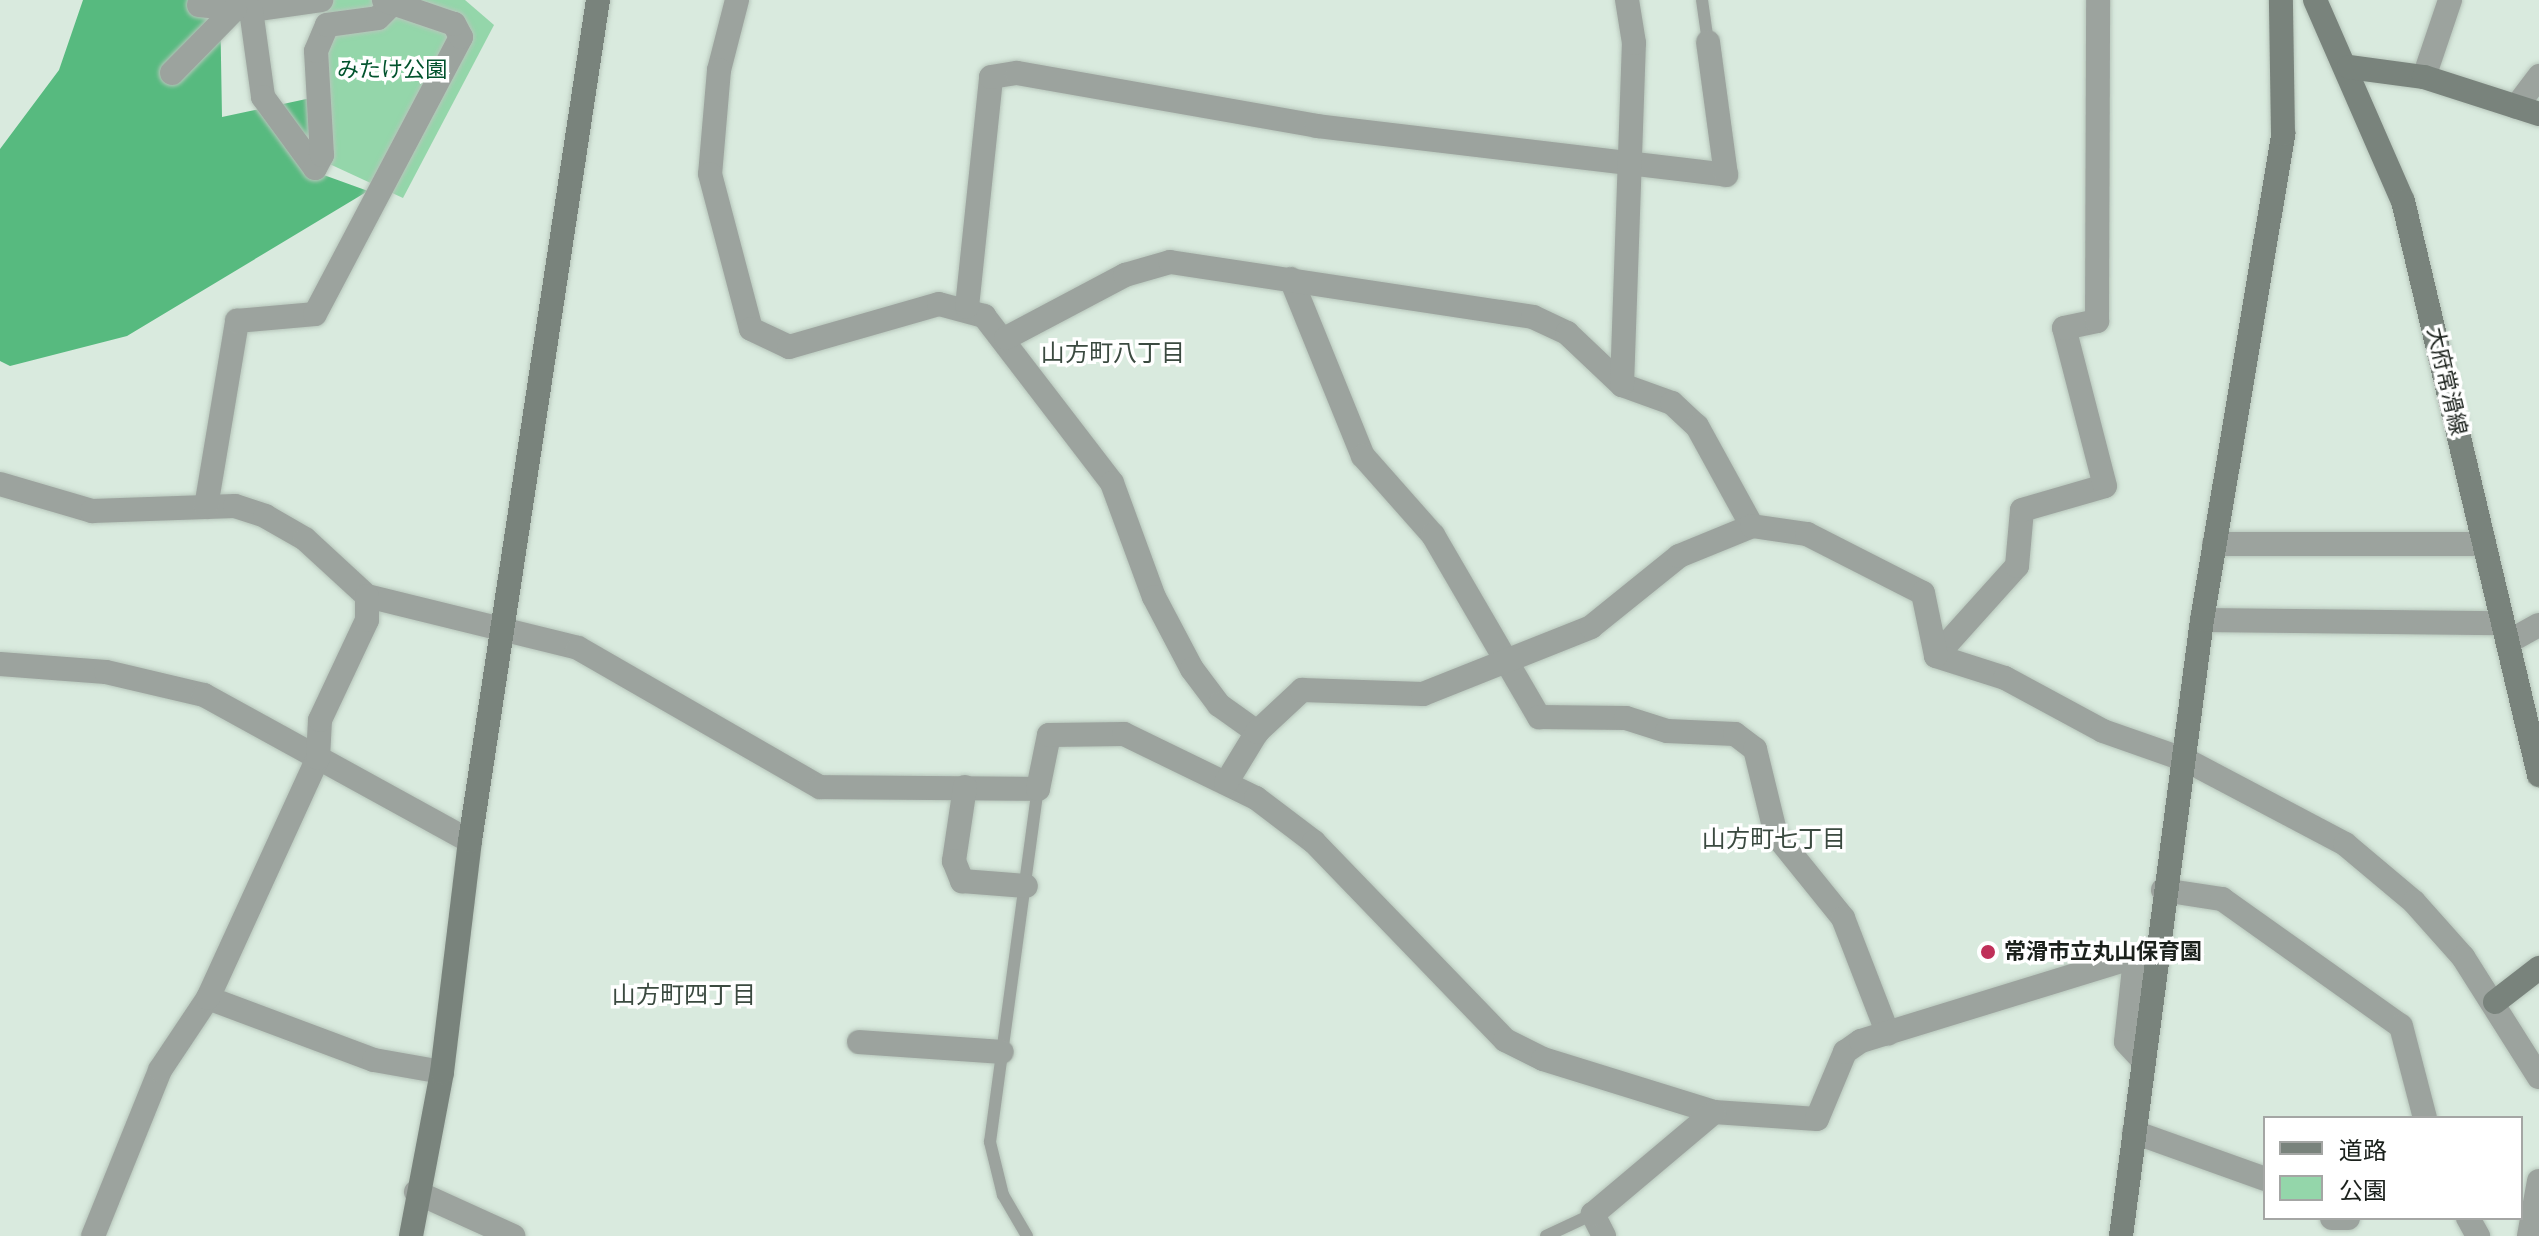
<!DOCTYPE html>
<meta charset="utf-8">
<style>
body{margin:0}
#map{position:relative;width:2539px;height:1236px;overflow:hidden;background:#d9eade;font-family:"Archivo Narrow","Noto Sans JP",sans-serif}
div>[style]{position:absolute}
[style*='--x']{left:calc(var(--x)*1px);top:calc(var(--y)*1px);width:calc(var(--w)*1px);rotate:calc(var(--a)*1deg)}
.green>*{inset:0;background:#94d6aa}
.forest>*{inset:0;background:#57ba7f}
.roads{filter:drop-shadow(0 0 2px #b7c6bb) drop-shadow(0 0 2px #b7c6bb)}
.lane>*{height:12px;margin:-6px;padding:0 6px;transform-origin:6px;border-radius:6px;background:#9ca39e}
.street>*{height:24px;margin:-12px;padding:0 12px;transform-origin:12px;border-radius:12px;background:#9ca39e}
.secondary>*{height:24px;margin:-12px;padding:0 12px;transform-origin:12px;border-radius:12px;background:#79837c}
.dots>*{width:22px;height:22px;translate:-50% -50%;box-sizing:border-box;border:4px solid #fff;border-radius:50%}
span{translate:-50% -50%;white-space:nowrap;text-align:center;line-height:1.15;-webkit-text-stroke:7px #fff;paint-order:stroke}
.park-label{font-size:22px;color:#02532d}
.street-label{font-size:22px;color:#1b211c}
.poi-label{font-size:22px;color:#1b211c;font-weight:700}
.left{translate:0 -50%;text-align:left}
.neighbourhood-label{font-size:24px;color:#3b4a40}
.legend{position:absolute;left:2263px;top:1116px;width:260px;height:104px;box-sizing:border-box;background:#fff;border:2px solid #a4a6a4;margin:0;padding:10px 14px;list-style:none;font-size:24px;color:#1b211c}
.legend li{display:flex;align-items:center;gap:16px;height:40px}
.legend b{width:40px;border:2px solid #a4a6a4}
</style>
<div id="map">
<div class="green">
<div style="clip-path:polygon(323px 0,465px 0,494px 25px,403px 198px,323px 161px)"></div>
</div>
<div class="forest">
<div style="clip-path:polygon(83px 0,220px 0,222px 117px,311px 98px,321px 174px,368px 191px,127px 336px,10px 366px,0 361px,0 149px,59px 70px)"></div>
</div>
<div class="roads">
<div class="lane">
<div style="--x:1702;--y:0;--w:42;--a:81.9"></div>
<div style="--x:1027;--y:1236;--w:48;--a:-120.3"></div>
<div style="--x:1003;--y:1195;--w:55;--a:-103.8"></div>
<div style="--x:990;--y:1142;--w:356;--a:-82.3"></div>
<div style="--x:1546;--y:1236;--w:52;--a:-25.1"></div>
</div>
<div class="street">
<div style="--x:737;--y:0;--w:72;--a:104.4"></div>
<div style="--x:719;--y:70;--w:104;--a:94.9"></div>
<div style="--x:710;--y:174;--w:160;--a:75.2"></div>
<div style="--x:751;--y:329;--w:42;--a:25.3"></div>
<div style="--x:789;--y:347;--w:156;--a:-16"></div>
<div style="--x:939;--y:304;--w:47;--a:14.9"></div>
<div style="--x:984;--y:316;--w:210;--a:52.5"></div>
<div style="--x:1112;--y:483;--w:121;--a:69.8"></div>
<div style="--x:1154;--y:597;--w:81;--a:62.2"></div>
<div style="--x:1192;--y:669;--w:45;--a:53.1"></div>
<div style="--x:1219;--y:705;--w:47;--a:35.4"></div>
<div style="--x:199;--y:5;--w:52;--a:5.5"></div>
<div style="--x:251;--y:10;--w:71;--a:-8.1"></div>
<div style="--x:251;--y:10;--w:88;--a:82.1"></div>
<div style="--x:263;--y:97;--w:88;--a:53.8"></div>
<div style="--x:315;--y:168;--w:15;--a:-62"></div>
<div style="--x:322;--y:155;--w:104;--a:-93.3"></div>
<div style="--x:316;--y:51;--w:28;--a:-67"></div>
<div style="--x:327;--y:25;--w:51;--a:-7.8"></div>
<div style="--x:378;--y:18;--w:20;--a:-45"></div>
<div style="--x:172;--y:73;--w:90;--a:-45.5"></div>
<div style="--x:2424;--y:77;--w:81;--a:-71.3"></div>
<div style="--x:2516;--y:107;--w:39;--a:-53"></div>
<div style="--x:1291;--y:279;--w:191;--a:67.9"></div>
<div style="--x:1363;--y:456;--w:106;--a:48.5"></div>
<div style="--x:1433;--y:535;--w:211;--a:59.8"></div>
<div style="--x:1539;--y:717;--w:87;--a:0.7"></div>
<div style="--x:1626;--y:718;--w:43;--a:17.6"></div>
<div style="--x:1667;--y:731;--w:68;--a:2.5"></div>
<div style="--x:1735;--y:734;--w:25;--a:37"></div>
<div style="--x:1755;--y:749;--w:89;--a:76.3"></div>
<div style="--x:1776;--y:835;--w:107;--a:51.1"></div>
<div style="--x:1843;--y:918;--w:124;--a:68.8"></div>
<div style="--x:967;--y:307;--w:231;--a:-84"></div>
<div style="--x:991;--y:77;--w:26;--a:-9"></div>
<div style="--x:1017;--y:73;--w:305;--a:10"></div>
<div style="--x:1317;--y:126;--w:412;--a:6.8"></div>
<div style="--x:1726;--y:175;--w:134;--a:-97.7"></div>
<div style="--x:1006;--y:338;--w:135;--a:-27.9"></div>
<div style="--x:1125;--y:275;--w:47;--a:-16.1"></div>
<div style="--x:1170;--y:262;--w:367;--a:8.6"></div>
<div style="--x:1533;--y:317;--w:38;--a:25"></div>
<div style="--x:1567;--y:333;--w:76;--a:43.4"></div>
<div style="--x:1622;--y:385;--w:53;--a:19.8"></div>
<div style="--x:1672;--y:403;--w:34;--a:43"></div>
<div style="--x:1697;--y:426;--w:114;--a:61.2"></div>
<div style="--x:1622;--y:385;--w:342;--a:-88"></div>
<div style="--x:1634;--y:43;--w:44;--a:-99.2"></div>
<div style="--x:0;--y:484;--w:96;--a:16.4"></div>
<div style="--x:92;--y:511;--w:143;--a:-2"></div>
<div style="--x:235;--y:506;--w:32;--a:18"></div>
<div style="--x:265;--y:516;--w:46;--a:29.9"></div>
<div style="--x:305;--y:539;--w:84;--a:42.6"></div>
<div style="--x:367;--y:596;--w:217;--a:13.8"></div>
<div style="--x:578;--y:648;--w:279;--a:29.9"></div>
<div style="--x:820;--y:787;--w:218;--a:0.5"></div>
<div style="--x:1038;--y:789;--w:55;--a:-78.5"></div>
<div style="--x:1049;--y:735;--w:75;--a:-0.8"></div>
<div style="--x:1124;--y:734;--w:147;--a:25.9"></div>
<div style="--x:1256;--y:798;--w:73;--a:37.2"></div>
<div style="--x:1314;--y:842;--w:275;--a:46"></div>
<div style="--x:1505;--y:1040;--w:42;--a:26.6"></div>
<div style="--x:1543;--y:1059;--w:179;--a:17.2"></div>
<div style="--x:1714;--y:1112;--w:103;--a:3.9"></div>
<div style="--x:1817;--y:1119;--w:73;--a:-67.3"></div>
<div style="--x:1845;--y:1052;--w:19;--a:-35"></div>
<div style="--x:1861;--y:1041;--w:278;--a:-17.1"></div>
<div style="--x:2127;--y:959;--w:11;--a:52"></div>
<div style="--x:2134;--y:968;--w:74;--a:96.2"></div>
<div style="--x:2126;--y:1042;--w:23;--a:47"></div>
<div style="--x:206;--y:507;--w:189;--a:-80.5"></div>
<div style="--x:237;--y:321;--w:78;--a:-5.1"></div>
<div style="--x:315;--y:314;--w:313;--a:-62.2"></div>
<div style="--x:461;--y:37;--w:15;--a:-118"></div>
<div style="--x:454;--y:24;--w:74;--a:-161.1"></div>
<div style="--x:2214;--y:544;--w:270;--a:0"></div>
<div style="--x:2202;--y:620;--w:300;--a:0.6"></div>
<div style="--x:2508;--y:642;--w:35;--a:-29"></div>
<div style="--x:1936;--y:656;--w:121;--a:-48"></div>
<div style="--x:2017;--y:566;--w:56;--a:-84.9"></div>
<div style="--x:2022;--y:510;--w:86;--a:-16.1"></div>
<div style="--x:2105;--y:486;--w:163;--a:-104.5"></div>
<div style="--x:2064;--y:328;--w:34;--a:-12"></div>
<div style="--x:2097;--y:321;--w:321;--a:-89.8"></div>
<div style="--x:1936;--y:656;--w:72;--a:17.7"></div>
<div style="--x:2005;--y:678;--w:111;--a:28.4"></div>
<div style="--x:2103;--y:731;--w:88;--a:19.3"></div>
<div style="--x:2186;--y:760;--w:180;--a:27.8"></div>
<div style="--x:2345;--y:844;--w:90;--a:40"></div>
<div style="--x:2414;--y:902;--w:74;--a:48.3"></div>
<div style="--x:2463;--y:957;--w:142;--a:57.7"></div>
<div style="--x:0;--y:664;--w:106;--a:4.3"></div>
<div style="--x:106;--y:672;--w:101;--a:13.2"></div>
<div style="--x:204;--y:695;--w:303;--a:28.8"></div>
<div style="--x:1226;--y:783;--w:60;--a:-58.7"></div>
<div style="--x:1257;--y:732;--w:62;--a:-43"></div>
<div style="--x:1302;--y:690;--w:121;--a:1.9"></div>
<div style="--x:1423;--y:694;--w:181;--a:-21.7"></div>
<div style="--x:1591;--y:627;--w:113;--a:-38.9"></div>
<div style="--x:1679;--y:556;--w:79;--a:-22.3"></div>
<div style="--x:1752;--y:526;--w:56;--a:8.3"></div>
<div style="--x:1807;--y:534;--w:130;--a:27"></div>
<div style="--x:1923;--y:593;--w:64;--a:78.3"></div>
<div style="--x:965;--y:787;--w:75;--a:98.5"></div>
<div style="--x:954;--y:861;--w:22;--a:68"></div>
<div style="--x:962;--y:881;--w:64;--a:4.5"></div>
<div style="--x:2163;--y:890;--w:60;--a:8.7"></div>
<div style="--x:2222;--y:899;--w:219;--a:35.4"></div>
<div style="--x:2401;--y:1026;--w:95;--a:75.4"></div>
<div style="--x:208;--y:998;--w:177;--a:20.5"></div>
<div style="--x:374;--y:1060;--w:69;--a:10"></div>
<div style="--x:859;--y:1042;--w:143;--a:4"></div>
<div style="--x:2134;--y:1132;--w:139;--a:19.7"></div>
<div style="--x:416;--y:1192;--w:107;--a:24.4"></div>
<div style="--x:2332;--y:1218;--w:16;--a:0"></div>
<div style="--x:2468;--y:1218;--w:21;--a:61"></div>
<div style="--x:93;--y:1236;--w:179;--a:-68"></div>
<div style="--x:160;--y:1070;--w:87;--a:-56.3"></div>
<div style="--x:208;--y:998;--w:264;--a:-65.4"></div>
<div style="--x:318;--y:758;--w:38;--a:-87"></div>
<div style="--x:320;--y:720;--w:110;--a:-64.8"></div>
<div style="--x:367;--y:620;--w:24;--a:-90"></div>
<div style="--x:1604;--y:1236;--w:25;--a:-117"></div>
<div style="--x:1593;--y:1214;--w:158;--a:-40.1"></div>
<div style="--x:2529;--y:1236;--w:56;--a:-79.7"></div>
</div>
<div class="secondary">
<div style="--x:2315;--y:0;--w:219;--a:66.4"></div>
<div style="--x:2403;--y:201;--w:590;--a:76.67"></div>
<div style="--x:2349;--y:67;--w:76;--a:7.6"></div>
<div style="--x:2424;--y:77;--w:121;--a:17.8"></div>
<div style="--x:2495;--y:1002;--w:56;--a:-37.7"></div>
<div style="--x:411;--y:1236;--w:167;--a:-79.3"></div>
<div style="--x:442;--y:1072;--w:233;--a:-83.1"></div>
<div style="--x:470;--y:841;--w:851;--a:-81.35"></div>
<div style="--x:2121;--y:1236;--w:621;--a:-82.51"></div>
<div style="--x:2202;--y:620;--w:493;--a:-80.5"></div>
<div style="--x:2283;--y:134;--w:134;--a:-90.9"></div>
</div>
</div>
<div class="dots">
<div style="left:1988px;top:952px;background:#bf3059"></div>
</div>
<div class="park-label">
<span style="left:392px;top:70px">みたけ公園</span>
</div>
<div class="street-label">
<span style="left:2447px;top:381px;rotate:77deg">大府常滑線</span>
</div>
<div class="poi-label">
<span class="left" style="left:2004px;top:952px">常滑市立丸山保育園</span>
</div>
<div class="neighbourhood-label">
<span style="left:1113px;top:353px">山方町八丁目</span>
<span style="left:1774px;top:839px">山方町七丁目</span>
<span style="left:684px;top:995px">山方町四丁目</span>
</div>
<ul class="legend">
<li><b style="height:10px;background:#79837c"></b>道路</li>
<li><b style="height:22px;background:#94d6aa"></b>公園</li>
</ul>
</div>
